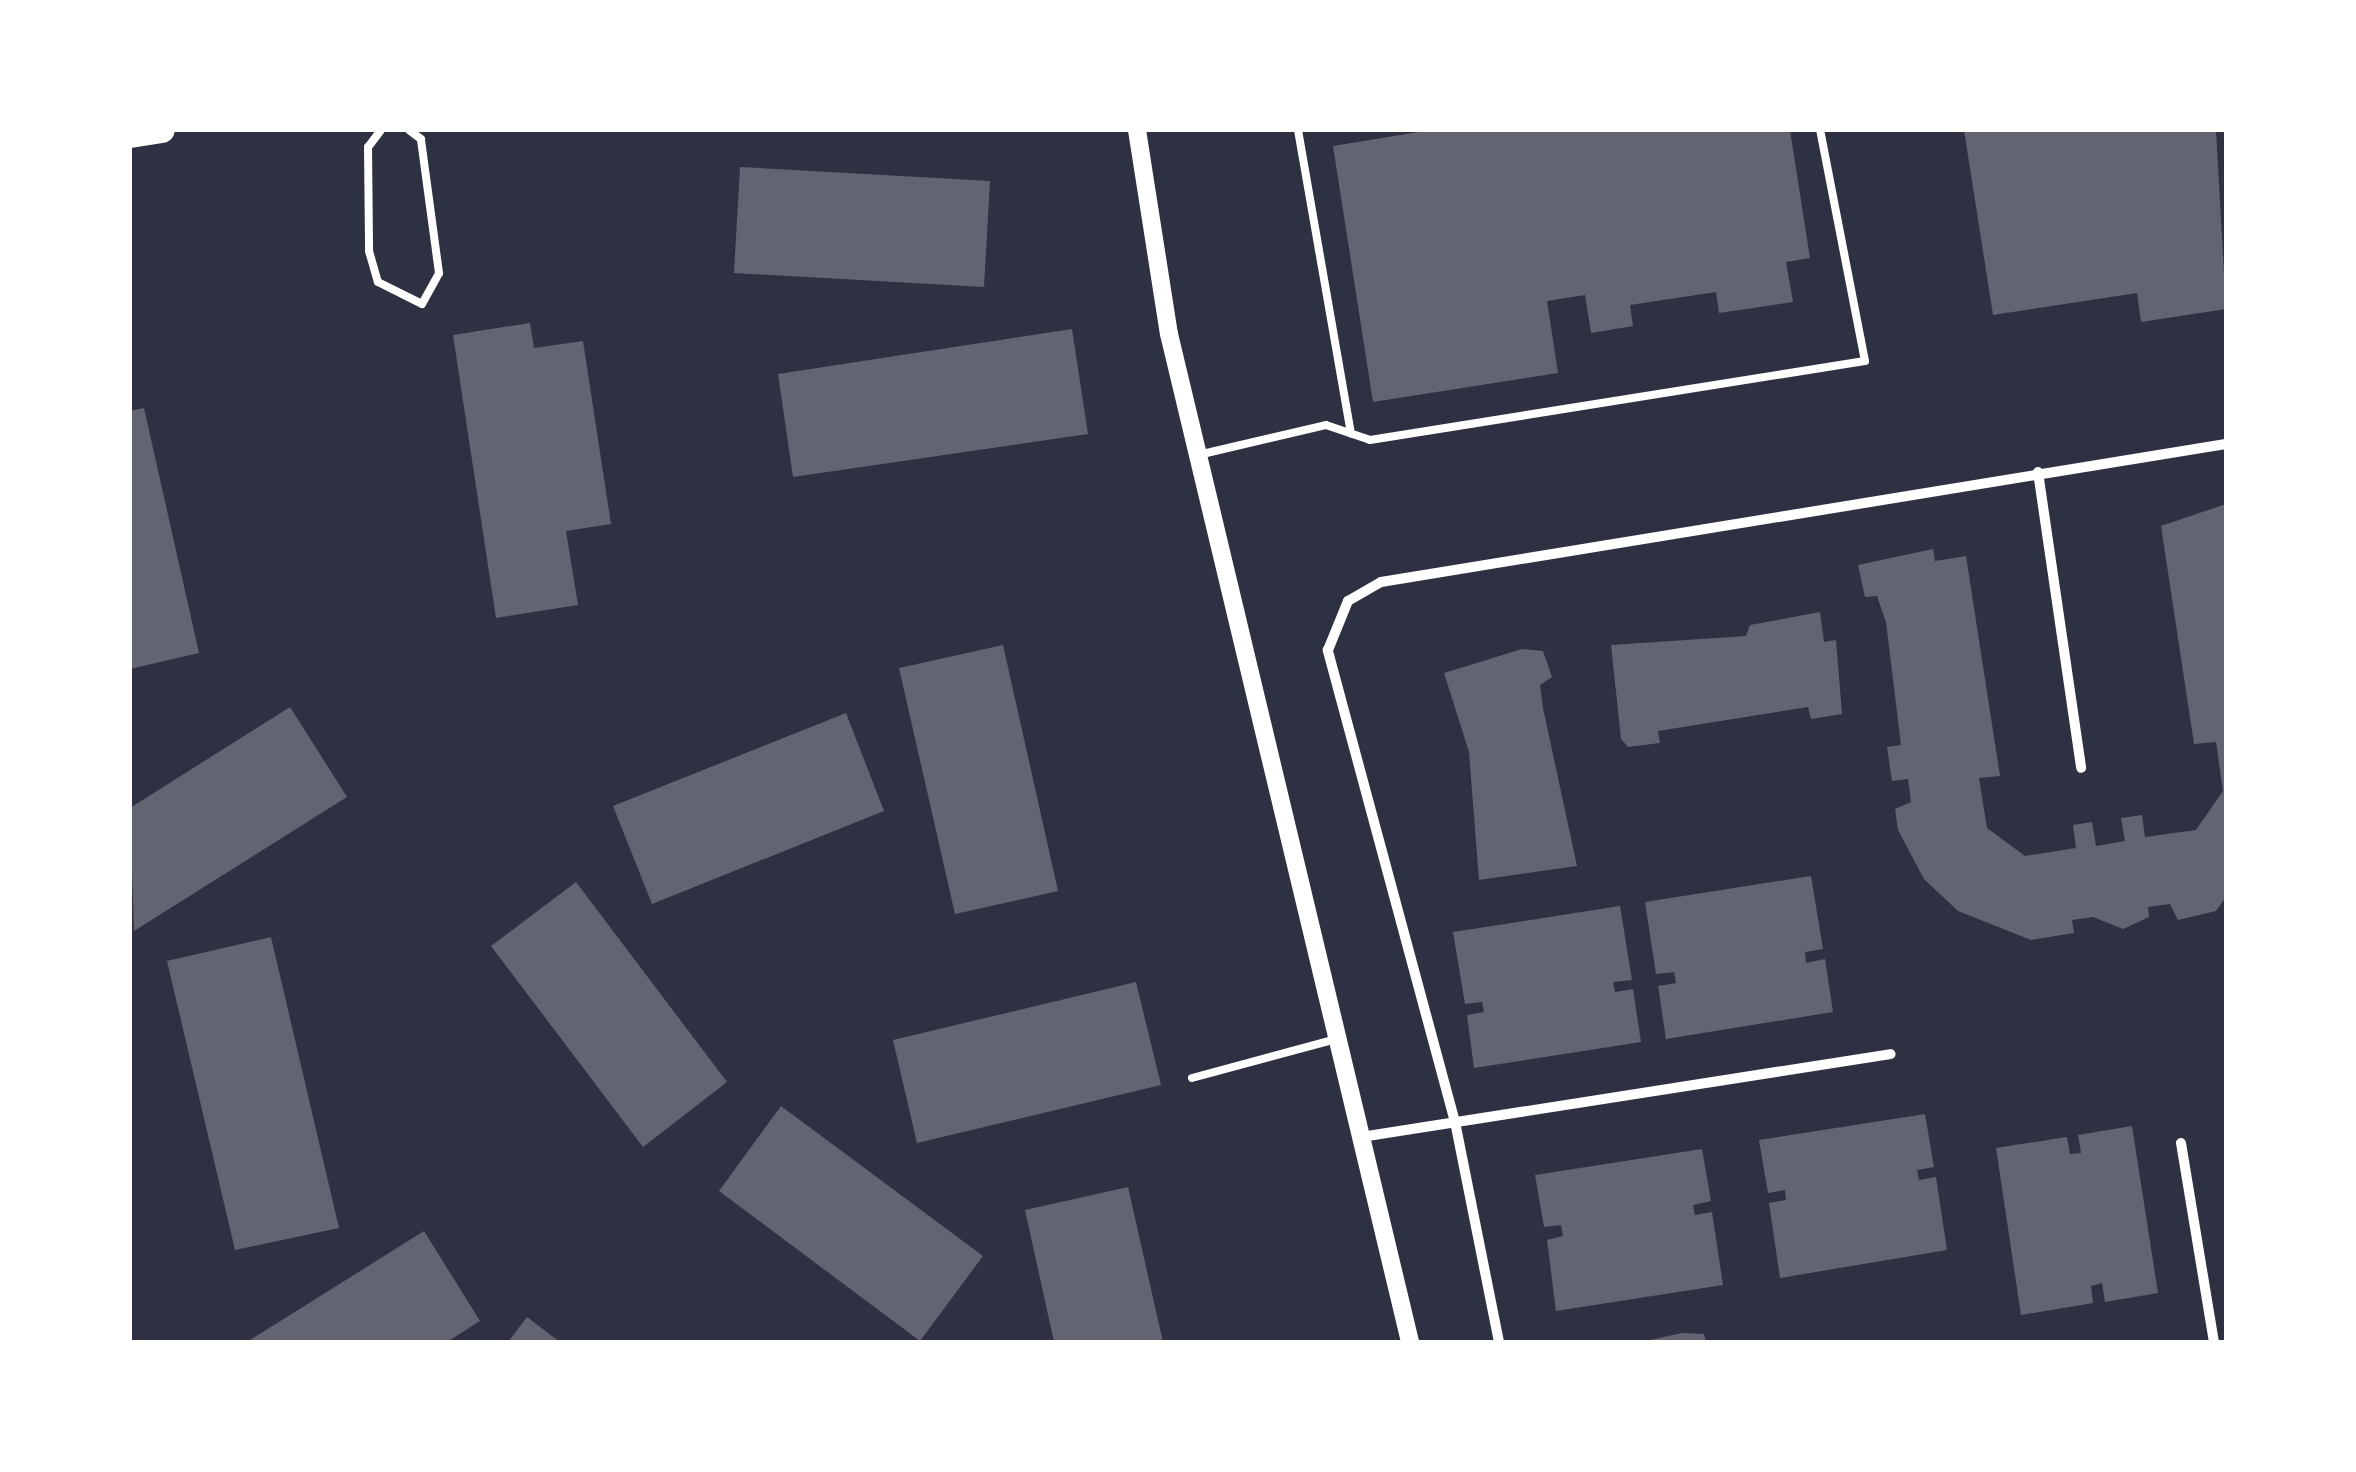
<!DOCTYPE html>
<style>
body{margin:0}
#map{position:relative;width:2356px;height:1472px;overflow:hidden;background:#2d3142;font-family:Montserrat,sans-serif}
div>[style]{position:absolute}
[style*='--x']{left:calc(var(--x)*1px);top:calc(var(--y)*1px);width:calc(var(--w)*1px);rotate:calc(var(--a)*1deg)}
.building>*{inset:0;background:#626471}
.service>*{height:8px;margin:-4px;padding:0 4px;transform-origin:4px;border-radius:4px;background:#fff}
.minor>*{height:10px;margin:-5px;padding:0 5px;transform-origin:5px;border-radius:5px;background:#fff}
.tertiary>*{height:18px;margin:-9px;padding:0 9px;transform-origin:9px;border-radius:9px;background:#fff}
.primary>*{height:25px;margin:-12.5px;padding:0 12.5px;transform-origin:12.5px;border-radius:12.5px;background:#fff}
span{translate:-50% -50%;white-space:nowrap;text-align:center;line-height:1.15;-webkit-text-stroke:9px #fff;paint-order:stroke}
.frame{position:absolute;inset:0;border:132px solid #fff;pointer-events:none}
</style>
<div id="map">
<div class="building">
<div style="clip-path:polygon(1431px 130px,1790px 130px,1810px 258px,1786px 262px,1793px 302px,1719px 313px,1716px 292px,1630px 305px,1633px 326px,1591px 333px,1585px 295px,1547px 301px,1558px 373px,1373px 402px,1333px 146px)"></div>
<div style="clip-path:polygon(1964px 130px,2216px 130px,2226px 309px,2141px 322px,2137px 293px,1993px 315px)"></div>
<div style="clip-path:polygon(740px 167px,990px 181px,984px 287px,734px 273px)"></div>
<div style="clip-path:polygon(530px 323px,534px 348px,583px 341px,611px 524px,566px 531px,578px 605px,496px 618px,453px 335px)"></div>
<div style="clip-path:polygon(1072px 329px,1088px 434px,793px 477px,778px 374px)"></div>
<div style="clip-path:polygon(144px 408px,199px 653px,130px 669px,130px 411px)"></div>
<div style="clip-path:polygon(2226px 504px,2226px 897px,2216px 911px,2178px 920px,2170px 904px,2148px 907px,2149px 917px,2123px 929px,2093px 917px,2072px 920px,2074px 933px,2031px 940px,1958px 911px,1924px 879px,1898px 830px,1895px 809px,1911px 802px,1908px 779px,1892px 781px,1887px 747px,1901px 745px,1886px 622px,1877px 596px,1865px 597px,1858px 565px,1933px 549px,1935px 561px,1966px 556px,2000px 776px,1979px 778px,1987px 828px,2025px 856px,2076px 848px,2073px 825px,2092px 822px,2096px 846px,2125px 841px,2121px 818px,2142px 815px,2145px 837px,2196px 830px,2223px 791px,2216px 742px,2194px 744px,2161px 526px)"></div>
<div style="clip-path:polygon(1820px 612px,1824px 642px,1836px 640px,1842px 714px,1811px 719px,1808px 707px,1658px 731px,1660px 743px,1628px 747px,1621px 739px,1611px 645px,1746px 636px,1750px 625px)"></div>
<div style="clip-path:polygon(1003px 645px,1058px 891px,955px 914px,899px 668px)"></div>
<div style="clip-path:polygon(1522px 649px,1543px 651px,1552px 677px,1540px 685px,1543px 708px,1577px 866px,1479px 880px,1469px 752px,1444px 673px)"></div>
<div style="clip-path:polygon(290px 707px,347px 797px,134px 931px,130px 808px)"></div>
<div style="clip-path:polygon(846px 713px,884px 811px,652px 904px,613px 806px)"></div>
<div style="clip-path:polygon(1811px 876px,1823px 949px,1805px 952px,1806px 963px,1825px 959px,1833px 1012px,1666px 1039px,1658px 986px,1676px 983px,1674px 972px,1656px 974px,1645px 902px)"></div>
<div style="clip-path:polygon(576px 882px,727px 1082px,643px 1147px,491px 946px)"></div>
<div style="clip-path:polygon(1620px 906px,1632px 980px,1613px 982px,1615px 992px,1633px 989px,1641px 1042px,1474px 1068px,1467px 1015px,1484px 1012px,1482px 1002px,1465px 1004px,1453px 932px)"></div>
<div style="clip-path:polygon(271px 937px,339px 1228px,235px 1250px,167px 961px)"></div>
<div style="clip-path:polygon(1136px 982px,1161px 1085px,917px 1143px,893px 1040px)"></div>
<div style="clip-path:polygon(781px 1106px,983px 1256px,920px 1341px,719px 1191px)"></div>
<div style="clip-path:polygon(1925px 1114px,1934px 1167px,1917px 1170px,1919px 1180px,1936px 1177px,1947px 1250px,1780px 1278px,1769px 1203px,1786px 1200px,1785px 1190px,1768px 1193px,1759px 1140px)"></div>
<div style="clip-path:polygon(2132px 1126px,2158px 1293px,2105px 1302px,2102px 1283px,2091px 1286px,2093px 1303px,2021px 1315px,1996px 1148px,2067px 1137px,2070px 1154px,2081px 1153px,2078px 1135px)"></div>
<div style="clip-path:polygon(1702px 1149px,1711px 1201px,1693px 1205px,1695px 1215px,1712px 1212px,1723px 1285px,1556px 1311px,1547px 1240px,1563px 1236px,1561px 1225px,1544px 1227px,1535px 1175px)"></div>
<div style="clip-path:polygon(1128px 1187px,1163px 1342px,1054px 1342px,1025px 1210px)"></div>
<div style="clip-path:polygon(424px 1231px,480px 1321px,447px 1342px,247px 1342px)"></div>
<div style="clip-path:polygon(527px 1317px,560px 1342px,508px 1342px)"></div>
<div style="clip-path:polygon(1704px 1334px,1706px 1342px,1641px 1342px,1682px 1333px)"></div>
</div>
<div class="service">
<div style="--x:381;--y:130;--w:21;--a:127"></div>
<div style="--x:368;--y:147;--w:104;--a:89.4"></div>
<div style="--x:369;--y:251;--w:32;--a:74"></div>
<div style="--x:378;--y:282;--w:49;--a:26.6"></div>
<div style="--x:422;--y:304;--w:35;--a:-61"></div>
<div style="--x:439;--y:273;--w:135;--a:-97.7"></div>
<div style="--x:421;--y:139;--w:15;--a:-143"></div>
<div style="--x:1298;--y:130;--w:308;--a:80.1"></div>
<div style="--x:1198;--y:455;--w:131;--a:-13.2"></div>
<div style="--x:1326;--y:425;--w:46;--a:18.8"></div>
<div style="--x:1370;--y:440;--w:501;--a:-9.07"></div>
<div style="--x:1865;--y:361;--w:235;--a:-101"></div>
<div style="--x:1192;--y:1078;--w:150;--a:-15.1"></div>
</div>
<div class="minor">
<div style="--x:2038;--y:472;--w:299;--a:81.7"></div>
<div style="--x:1361;--y:1137;--w:536;--a:-8.9"></div>
<div style="--x:2181;--y:1143;--w:202;--a:80.6"></div>
<div style="--x:1499;--y:1342;--w:224;--a:-101.3"></div>
<div style="--x:1455;--y:1122;--w:489;--a:-105.1"></div>
<div style="--x:1328;--y:650;--w:53;--a:-67.8"></div>
<div style="--x:1348;--y:601;--w:38;--a:-30"></div>
<div style="--x:1381;--y:582;--w:856;--a:-9.28"></div>
</div>
<div class="tertiary">
<div style="--x:1137;--y:130;--w:206;--a:81.1"></div>
<div style="--x:1169;--y:334;--w:1036;--a:76.55"></div>
</div>
<div class="primary">
<div style="--x:130;--y:135;--w:32;--a:-9"></div>
</div>
<div class="frame"></div>
</div>
